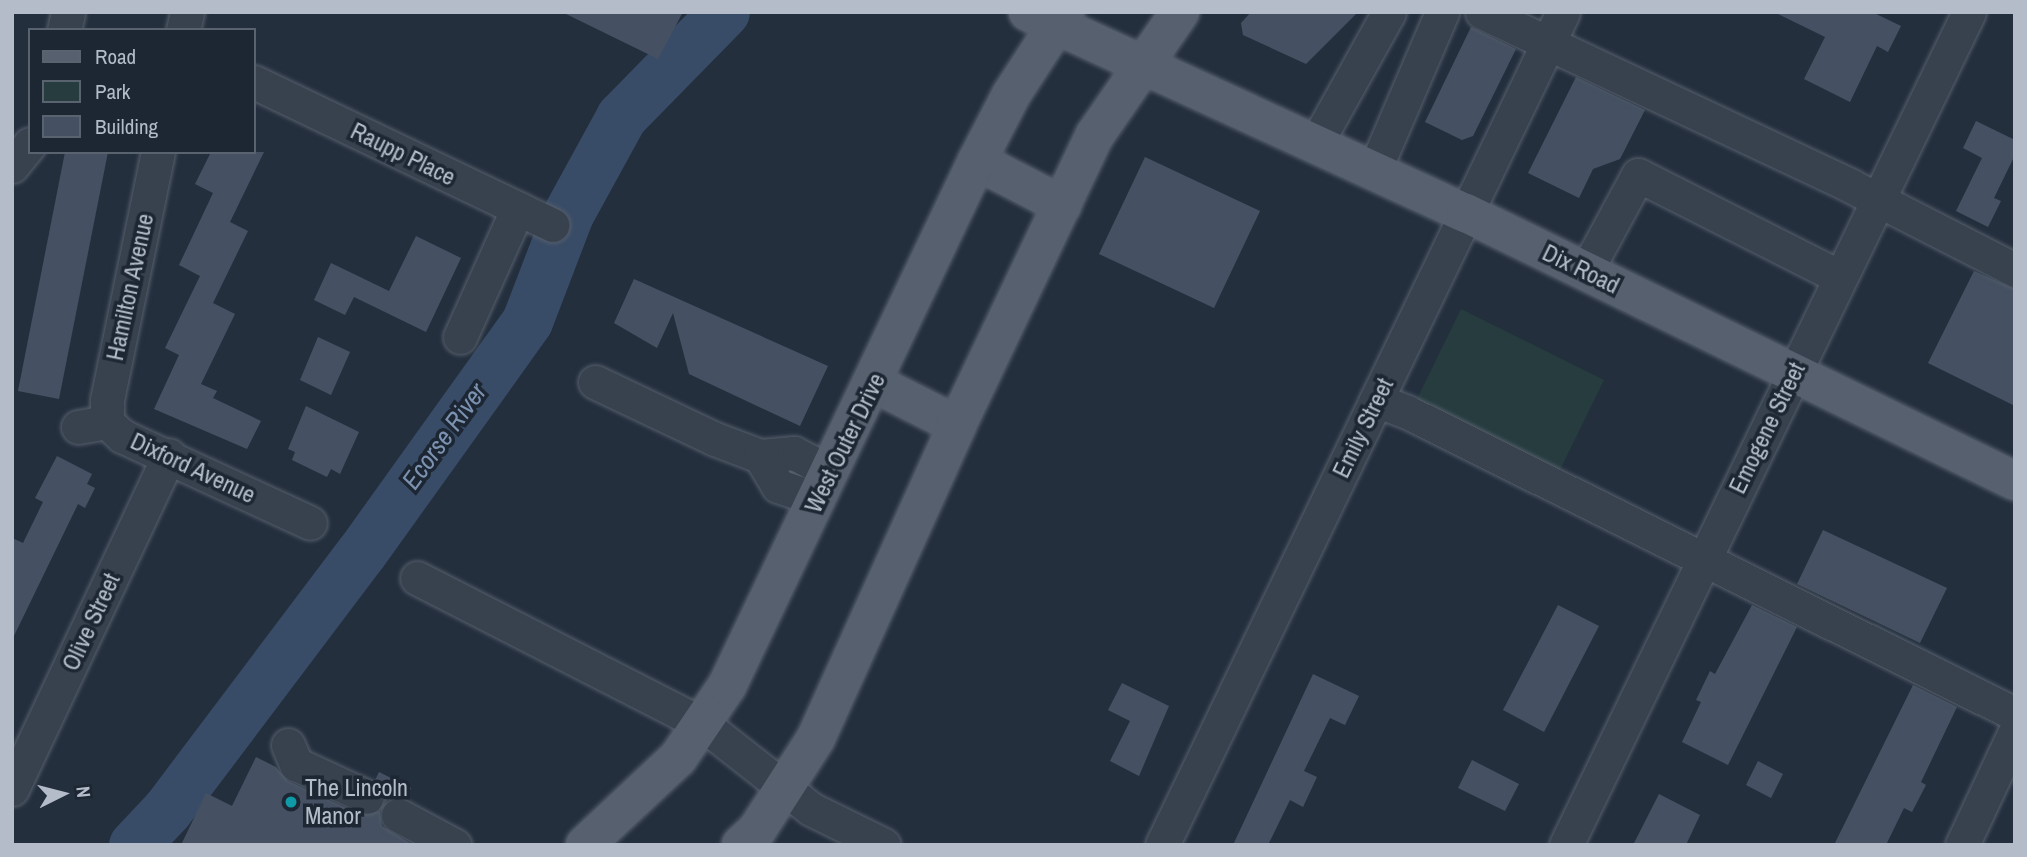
<!DOCTYPE html>
<style>
body{margin:0}
#map{position:relative;width:2027px;height:857px;overflow:hidden;background:#242f3e;font-family:"Archivo Narrow",sans-serif}
div>[style]{position:absolute}
[style*='--x']{left:calc(var(--x)*1px);top:calc(var(--y)*1px);width:calc(var(--w)*1px);rotate:calc(var(--a)*1deg)}
.green>*{inset:0;background:#263c3f}
.river>*{height:51px;margin:-25.5px;padding:0 25.5px;transform-origin:25.5px;border-radius:25.5px;background:#394c67}
.building>*{inset:0;background:#455162}
.roads{filter:drop-shadow(0 0 2px #565f6c) drop-shadow(0 0 2px #565f6c)}
.minor>*{height:33px;margin:-16.5px;padding:0 16.5px;transform-origin:16.5px;border-radius:16.5px;background:#38414e}
.major>*{height:38px;margin:-19px;padding:0 19px;transform-origin:19px;border-radius:19px;background:#56606e}
.dots>*{width:19px;height:19px;translate:-50% -50%;box-sizing:border-box;border:4px solid #1d2633;border-radius:50%}
span{translate:-50% -50%;white-space:nowrap;text-align:center;line-height:1.15;-webkit-text-stroke:7px #1d2633;paint-order:stroke}
.street-label{font-size:24px;color:#b4bcc9}
.poi-label{font-size:24px;color:#b4bcc9}
.left{translate:0 -50%;text-align:left}
.water-label{font-size:26px;color:#7c92b1;font-style:italic}
.frame{position:absolute;inset:0;border:14px solid #b4bcc9;pointer-events:none}
.legend{position:absolute;left:28px;top:28px;width:228px;height:126px;box-sizing:border-box;background:#1d2633;border:2px solid #59626f;margin:0;padding:9px 12px;list-style:none;font-size:21px;color:#b4bcc9}
.legend li{display:flex;align-items:center;gap:14px;height:35px}
.legend b{width:35px;border:2px solid #59626f}
.north{position:absolute;left:28px;top:759px;width:70px;height:70px;-webkit-text-stroke:5px #1d2633;paint-order:stroke;rotate:84deg;font-size:19px;font-weight:700;line-height:28px;text-align:center;color:#b4bcc9}
.north::after{content:'';display:block;margin:auto;width:24px;height:32px;background:#b4bcc9;clip-path:polygon(50% 0,100% 100%,50% 72%,0 100%)}
</style>
<div id="map">
<div class="green">
<div style="clip-path:polygon(1461px 309px,1604px 380px,1558px 474px,1414px 405px)"></div>
</div>
<div class="river">
<div style="--x:134;--y:845;--w:48;--a:-46.7"></div>
<div style="--x:167;--y:810;--w:322;--a:-53"></div>
<div style="--x:361;--y:553;--w:285;--a:-54.4"></div>
<div style="--x:527;--y:321;--w:115;--a:-69"></div>
<div style="--x:568;--y:214;--w:111;--a:-61.3"></div>
<div style="--x:621;--y:117;--w:147;--a:-45.6"></div>
</div>
<div class="building">
<div style="clip-path:polygon(562px 12px,683px 12px,658px 59px)"></div>
<div style="clip-path:polygon(1251px 12px,1358px 12px,1306px 64px,1243px 35px,1241px 23px)"></div>
<div style="clip-path:polygon(1774px 12px,1872px 12px,1901px 26px,1888px 52px,1877px 46px,1850px 102px,1804px 79px,1825px 37px)"></div>
<div style="clip-path:polygon(1471px 27px,1516px 49px,1473px 136px,1462px 140px,1425px 122px)"></div>
<div style="clip-path:polygon(1576px 77px,1645px 110px,1620px 159px,1593px 169px,1579px 198px,1528px 173px)"></div>
<div style="clip-path:polygon(1976px 121px,2015px 140px,2015px 155px,1994px 198px,2001px 201px,1988px 227px,1956px 211px,1982px 158px,1963px 148px)"></div>
<div style="clip-path:polygon(65px 152px,108px 152px,59px 399px,18px 391px)"></div>
<div style="clip-path:polygon(211px 152px,264px 152px,230px 222px,248px 231px,213px 303px,235px 314px,201px 384px,217px 391px,213px 398px,261px 421px,247px 449px,154px 409px,179px 355px,165px 348px,200px 276px,179px 265px,213px 193px,195px 184px)"></div>
<div style="clip-path:polygon(1145px 157px,1260px 211px,1214px 308px,1099px 254px)"></div>
<div style="clip-path:polygon(416px 236px,461px 258px,426px 332px,354px 297px,345px 315px,314px 300px,331px 263px,389px 291px)"></div>
<div style="clip-path:polygon(1974px 271px,2015px 289px,2015px 406px,1928px 363px)"></div>
<div style="clip-path:polygon(634px 279px,828px 366px,800px 426px,689px 374px,673px 313px,657px 348px,614px 323px)"></div>
<div style="clip-path:polygon(318px 337px,350px 352px,331px 395px,300px 380px)"></div>
<div style="clip-path:polygon(306px 406px,359px 432px,340px 474px,331px 469px,327px 477px,292px 460px,295px 452px,288px 449px)"></div>
<div style="clip-path:polygon(57px 456px,92px 474px,87px 484px,95px 488px,85px 508px,78px 504px,12px 640px,12px 538px,23px 543px,43px 502px,35px 498px)"></div>
<div style="clip-path:polygon(1823px 530px,1947px 588px,1920px 643px,1797px 584px)"></div>
<div style="clip-path:polygon(1558px 605px,1599px 626px,1544px 732px,1503px 710px)"></div>
<div style="clip-path:polygon(1752px 605px,1797px 627px,1728px 765px,1682px 742px,1701px 702px,1696px 700px,1710px 671px,1715px 674px)"></div>
<div style="clip-path:polygon(1313px 674px,1359px 696px,1345px 725px,1330px 718px,1304px 771px,1317px 777px,1303px 807px,1290px 800px,1268px 845px,1233px 845px)"></div>
<div style="clip-path:polygon(1122px 683px,1169px 706px,1139px 776px,1110px 761px,1130px 721px,1108px 710px)"></div>
<div style="clip-path:polygon(1913px 685px,1957px 707px,1921px 782px,1926px 785px,1912px 812px,1904px 808px,1886px 845px,1834px 845px)"></div>
<div style="clip-path:polygon(256px 757px,276px 767px,288px 781px,359px 814px,380px 811px,382px 826px,413px 845px,181px 845px,206px 793px,232px 806px)"></div>
<div style="clip-path:polygon(1472px 760px,1519px 784px,1505px 811px,1458px 788px)"></div>
<div style="clip-path:polygon(1758px 761px,1783px 774px,1771px 798px,1746px 785px)"></div>
<div style="clip-path:polygon(379px 772px,411px 788px,407px 798px,397px 796px,385px 801px,383px 787px,375px 780px)"></div>
<div style="clip-path:polygon(1659px 794px,1700px 815px,1686px 845px,1633px 845px)"></div>
</div>
<div class="roads">
<div class="minor">
<div style="--x:1482;--y:12;--w:408;--a:25.2"></div>
<div style="--x:1851;--y:186;--w:184;--a:27.1"></div>
<div style="--x:64;--y:30;--w:18;--a:-77"></div>
<div style="--x:183;--y:30;--w:18;--a:-77"></div>
<div style="--x:254;--y:82;--w:331;--a:25.6"></div>
<div style="--x:1315;--y:145;--w:152;--a:-60.9"></div>
<div style="--x:12;--y:166;--w:28;--a:-51"></div>
<div style="--x:1374;--y:171;--w:173;--a:-66.8"></div>
<div style="--x:1586;--y:271;--w:109;--a:-61.6"></div>
<div style="--x:1638;--y:175;--w:226;--a:26.8"></div>
<div style="--x:460;--y:337;--w:141;--a:-65.8"></div>
<div style="--x:595;--y:382;--w:133;--a:25.4"></div>
<div style="--x:715;--y:439;--w:48;--a:20.7"></div>
<div style="--x:760;--y:456;--w:34;--a:-5"></div>
<div style="--x:794;--y:453;--w:41;--a:27.8"></div>
<div style="--x:1376;--y:400;--w:33;--a:21"></div>
<div style="--x:1407;--y:412;--w:679;--a:26.41"></div>
<div style="--x:107;--y:422;--w:22;--a:-90"></div>
<div style="--x:107;--y:400;--w:253;--a:-78.4"></div>
<div style="--x:107;--y:422;--w:21;--a:43"></div>
<div style="--x:122;--y:436;--w:207;--a:24.8"></div>
<div style="--x:78;--y:427;--w:29;--a:-10"></div>
<div style="--x:760;--y:456;--w:35;--a:59"></div>
<div style="--x:778;--y:486;--w:41;--a:18.4"></div>
<div style="--x:417;--y:578;--w:322;--a:27.1"></div>
<div style="--x:704;--y:725;--w:136;--a:38.1"></div>
<div style="--x:811;--y:809;--w:81;--a:26.3"></div>
<div style="--x:288;--y:745;--w:21;--a:67"></div>
<div style="--x:296;--y:764;--w:78;--a:24.9"></div>
<div style="--x:12;--y:789;--w:369;--a:-64.8"></div>
<div style="--x:398;--y:815;--w:64;--a:28.2"></div>
<div style="--x:1162;--y:845;--w:924;--a:-64.29"></div>
<div style="--x:1566;--y:845;--w:925;--a:-64.18"></div>
<div style="--x:1962;--y:845;--w:125;--a:-64.9"></div>
</div>
<div class="major">
<div style="--x:1028;--y:12;--w:482;--a:24.7"></div>
<div style="--x:1466;--y:213;--w:611;--a:26.02"></div>
<div style="--x:977;--y:161;--w:96;--a:27.4"></div>
<div style="--x:874;--y:383;--w:93;--a:26.8"></div>
<div style="--x:585;--y:845;--w:127;--a:-43.1"></div>
<div style="--x:678;--y:758;--w:87;--a:-55.8"></div>
<div style="--x:727;--y:686;--w:581;--a:-64.54"></div>
<div style="--x:977;--y:161;--w:74;--a:-62.7"></div>
<div style="--x:1011;--y:95;--w:99;--a:-57"></div>
<div style="--x:741;--y:845;--w:22;--a:-43"></div>
<div style="--x:757;--y:830;--w:109;--a:-57.3"></div>
<div style="--x:816;--y:738;--w:343;--a:-65.7"></div>
<div style="--x:957;--y:425;--w:321;--a:-64.6"></div>
<div style="--x:1095;--y:135;--w:150;--a:-55.4"></div>
</div>
</div>
<div class="dots">
<div style="left:291px;top:802px;background:#0f9aa8"></div>
</div>
<div class="street-label">
<span style="left:403px;top:154px;rotate:26deg">Raupp Place</span>
<span style="left:1581px;top:269px;rotate:26deg">Dix Road</span>
<span style="left:130px;top:287px;rotate:-78deg">Hamilton Avenue</span>
<span style="left:1363px;top:428px;rotate:-64deg">Emily Street</span>
<span style="left:1767px;top:428px;rotate:-64deg">Emogene Street</span>
<span style="left:845px;top:443px;rotate:-64deg">West Outer Drive</span>
<span style="left:193px;top:468px;rotate:25deg">Dixford Avenue</span>
<span style="left:91px;top:622px;rotate:-65deg">Olive Street</span>
</div>
<div class="poi-label">
<span class="left" style="left:305px;top:802px">The Lincoln<br>Manor</span>
</div>
<div class="water-label">
<span style="left:444px;top:436px;rotate:-54deg">Ecorse River</span>
</div>
<div class="frame"></div>
<ul class="legend">
<li><b style="height:9px;background:#56606e"></b>Road</li>
<li><b style="height:19px;background:#263c3f"></b>Park</li>
<li><b style="height:19px;background:#455162"></b>Building</li>
</ul>
<div class="north">N</div>
</div>
